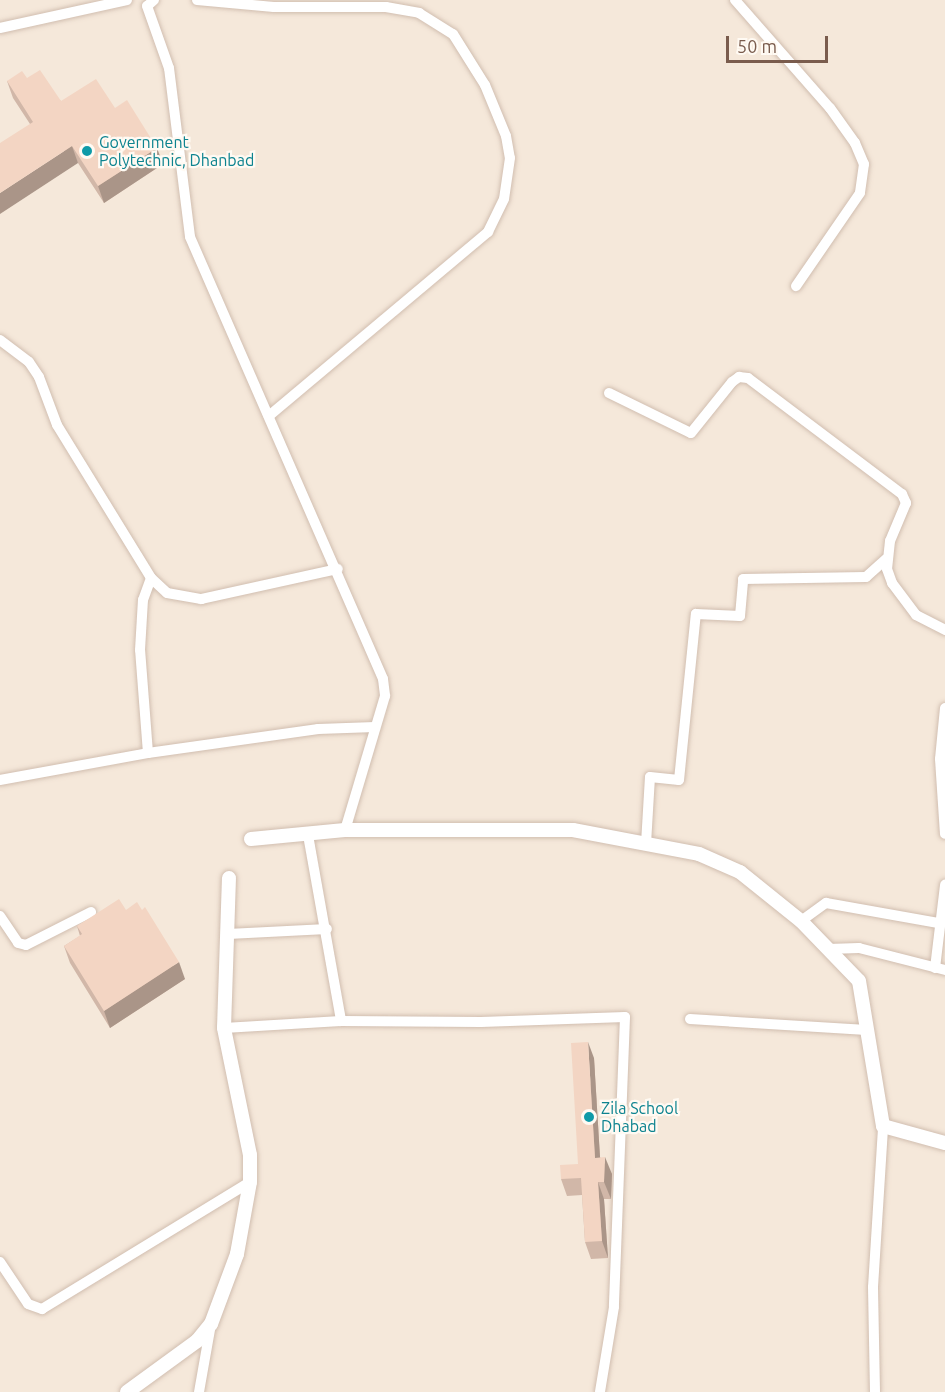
<!DOCTYPE html>
<style>
body{margin:0}
#map{position:relative;width:945px;height:1392px;overflow:hidden;background:#fdf6ec;font-family:Ubuntu,sans-serif}
div>[style]{position:absolute}
[style*='--x']{left:calc(var(--x)*1px);top:calc(var(--y)*1px);width:calc(var(--w)*1px);rotate:calc(var(--a)*1deg)}
.residential>*{inset:0;background:#f5e8da}
.roads{filter:drop-shadow(0 0 2px #d1beb0) drop-shadow(0 0 2px #d1beb0)}
.minor>*{height:10px;margin:-5px;padding:0 5px;transform-origin:5px;border-radius:5px;background:#fff}
.tertiary>*{height:14px;margin:-7px;padding:0 7px;transform-origin:7px;border-radius:7px;background:#fff}
.wall>*{inset:0;background:#d1b7a8}
.shaded-wall>*{inset:0;background:#aa9588}
.building>*{inset:0;background:#f3d5c3}
.dots>*{width:16px;height:16px;translate:-50% -50%;box-sizing:border-box;border:3px solid #fffaf3;border-radius:50%}
span{translate:-50% -50%;white-space:nowrap;text-align:center;line-height:1.15;-webkit-text-stroke:4.5px #fffaf3;paint-order:stroke}
.culture-label{font-size:16px;color:#0d838f}
.left{translate:0 -50%;text-align:left}
.scale{position:absolute;left:726px;top:36px;width:102px;height:27px;box-sizing:border-box;border:3px solid #7a5c4d;border-top:0;padding-left:8px;font-size:18px;line-height:21px;white-space:nowrap;color:#7a5c4d;-webkit-text-stroke:4px #fffaf3;paint-order:stroke}
</style>
<div id="map">
<div class="residential">
<div style="clip-path:polygon(0 0,945px 0,945px 1392px,0 1392px)"></div>
</div>
<div class="roads">
<div class="minor">
<div style="--x:154;--y:0;--w:9;--a:139"></div>
<div style="--x:147;--y:6;--w:66;--a:70.5"></div>
<div style="--x:169;--y:68;--w:170;--a:82.9"></div>
<div style="--x:190;--y:237;--w:482;--a:66.4"></div>
<div style="--x:383;--y:679;--w:17;--a:83"></div>
<div style="--x:385;--y:696;--w:140;--a:106.6"></div>
<div style="--x:197;--y:0;--w:77;--a:5.2"></div>
<div style="--x:274;--y:7;--w:112;--a:0"></div>
<div style="--x:386;--y:7;--w:34;--a:10"></div>
<div style="--x:419;--y:13;--w:40;--a:32"></div>
<div style="--x:453;--y:34;--w:60;--a:57.9"></div>
<div style="--x:485;--y:85;--w:55;--a:67.6"></div>
<div style="--x:506;--y:136;--w:22;--a:80"></div>
<div style="--x:510;--y:158;--w:41;--a:98.3"></div>
<div style="--x:504;--y:199;--w:37;--a:116"></div>
<div style="--x:488;--y:232;--w:286;--a:140"></div>
<div style="--x:735;--y:0;--w:144;--a:48.7"></div>
<div style="--x:830;--y:108;--w:43;--a:54.5"></div>
<div style="--x:855;--y:143;--w:23;--a:67"></div>
<div style="--x:864;--y:164;--w:29;--a:98"></div>
<div style="--x:860;--y:193;--w:113;--a:124.5"></div>
<div style="--x:0;--y:28;--w:130;--a:-12.4"></div>
<div style="--x:0;--y:340;--w:36;--a:37"></div>
<div style="--x:29;--y:362;--w:18;--a:56"></div>
<div style="--x:39;--y:377;--w:51;--a:69.4"></div>
<div style="--x:57;--y:425;--w:180;--a:58.4"></div>
<div style="--x:151;--y:578;--w:22;--a:43"></div>
<div style="--x:167;--y:593;--w:35;--a:10"></div>
<div style="--x:201;--y:599;--w:140;--a:-12.4"></div>
<div style="--x:609;--y:393;--w:91;--a:26"></div>
<div style="--x:691;--y:433;--w:65;--a:-51.2"></div>
<div style="--x:732;--y:382;--w:9;--a:-36"></div>
<div style="--x:739;--y:377;--w:9;--a:6"></div>
<div style="--x:748;--y:378;--w:193;--a:37"></div>
<div style="--x:902;--y:494;--w:10;--a:66"></div>
<div style="--x:906;--y:503;--w:41;--a:112.8"></div>
<div style="--x:890;--y:541;--w:28;--a:96"></div>
<div style="--x:887;--y:569;--w:15;--a:70"></div>
<div style="--x:892;--y:583;--w:40;--a:53"></div>
<div style="--x:916;--y:615;--w:33;--a:27"></div>
<div style="--x:945;--y:708;--w:51;--a:95.6"></div>
<div style="--x:940;--y:759;--w:75;--a:86.2"></div>
<div style="--x:148;--y:753;--w:103;--a:-94.4"></div>
<div style="--x:140;--y:650;--w:50;--a:-86.6"></div>
<div style="--x:143;--y:600;--w:23;--a:-70"></div>
<div style="--x:0;--y:780;--w:150;--a:-10.3"></div>
<div style="--x:148;--y:753;--w:172;--a:-8"></div>
<div style="--x:318;--y:729;--w:57;--a:-2"></div>
<div style="--x:308;--y:835;--w:189;--a:79.9"></div>
<div style="--x:646;--y:844;--w:67;--a:-86.6"></div>
<div style="--x:650;--y:777;--w:29;--a:6"></div>
<div style="--x:679;--y:780;--w:167;--a:-84.2"></div>
<div style="--x:696;--y:614;--w:44;--a:2.6"></div>
<div style="--x:740;--y:616;--w:37;--a:-85"></div>
<div style="--x:743;--y:579;--w:123;--a:-0.9"></div>
<div style="--x:866;--y:577;--w:27;--a:-42"></div>
<div style="--x:0;--y:916;--w:32;--a:56"></div>
<div style="--x:18;--y:943;--w:8;--a:14"></div>
<div style="--x:26;--y:945;--w:73;--a:-26.9"></div>
<div style="--x:801;--y:921;--w:31;--a:-36"></div>
<div style="--x:826;--y:903;--w:114;--a:10.1"></div>
<div style="--x:228;--y:934;--w:99;--a:-2.9"></div>
<div style="--x:828;--y:949;--w:31;--a:-2"></div>
<div style="--x:859;--y:948;--w:89;--a:14.3"></div>
<div style="--x:935;--y:968;--w:84;--a:-83.1"></div>
<div style="--x:690;--y:1019;--w:177;--a:3.6"></div>
<div style="--x:224;--y:1028;--w:117;--a:-3.4"></div>
<div style="--x:341;--y:1021;--w:140;--a:0.4"></div>
<div style="--x:481;--y:1022;--w:144;--a:-2"></div>
<div style="--x:625;--y:1017;--w:290;--a:92.2"></div>
<div style="--x:614;--y:1307;--w:86;--a:99.4"></div>
<div style="--x:0;--y:1262;--w:50;--a:56.3"></div>
<div style="--x:28;--y:1304;--w:15;--a:20"></div>
<div style="--x:42;--y:1309;--w:244;--a:-31.4"></div>
<div style="--x:199;--y:1392;--w:69;--a:-80"></div>
<div style="--x:875;--y:1392;--w:105;--a:-91.1"></div>
<div style="--x:873;--y:1287;--w:161;--a:-86.4"></div>
</div>
<div class="tertiary">
<div style="--x:251;--y:839;--w:94;--a:-5.5"></div>
<div style="--x:345;--y:830;--w:228;--a:0"></div>
<div style="--x:573;--y:830;--w:128;--a:10.8"></div>
<div style="--x:699;--y:854;--w:45;--a:23.7"></div>
<div style="--x:740;--y:872;--w:78;--a:38.8"></div>
<div style="--x:801;--y:921;--w:83;--a:46"></div>
<div style="--x:859;--y:981;--w:147;--a:80.6"></div>
<div style="--x:883;--y:1126;--w:64;--a:15.3"></div>
<div style="--x:127;--y:1392;--w:87;--a:-36.1"></div>
<div style="--x:197;--y:1341;--w:22;--a:-51"></div>
<div style="--x:211;--y:1324;--w:75;--a:-69.6"></div>
<div style="--x:237;--y:1254;--w:73;--a:-79.8"></div>
<div style="--x:250;--y:1182;--w:27;--a:-90"></div>
<div style="--x:250;--y:1155;--w:130;--a:-101.6"></div>
<div style="--x:224;--y:1028;--w:150;--a:-88.1"></div>
</div>
</div>
<div class="wall">
<div style="clip-path:polygon(27px 78px,61px 101px,115px 108px,163px 164px,104px 203px,78px 163px,30px 124px,13px 98px,7px 81px)"></div>
<div style="clip-path:polygon(126px 910px,185px 979px,110px 1028px,70px 963px,64px 946px,80px 936px,77px 926px)"></div>
<div style="clip-path:polygon(594px 1058px,600px 1157px,612px 1174px,611px 1199px,604px 1199px,608px 1258px,591px 1259px,585px 1242px,582px 1195px,567px 1196px,561px 1179px,578px 1164px)"></div>
</div>
<div class="shaded-wall">
<div style="clip-path:polygon(72px 146px,78px 163px,0 214px,0 193px)"></div>
<div style="clip-path:polygon(157px 148px,163px 164px,104px 203px,98px 186px)"></div>
<div style="clip-path:polygon(179px 962px,185px 979px,110px 1028px,104px 1011px)"></div>
<div style="clip-path:polygon(588px 1042px,594px 1058px,601px 1174px,595px 1158px)"></div>
<div style="clip-path:polygon(605px 1157px,612px 1174px,611px 1199px,604px 1182px)"></div>
<div style="clip-path:polygon(598px 1182px,604px 1199px,608px 1258px,602px 1241px)"></div>
</div>
<div class="building">
<div style="clip-path:polygon(40px 70px,61px 101px,96px 79px,115px 108px,127px 100px,157px 148px,98px 186px,72px 146px,0 193px,0 143px,33px 122px,7px 81px,22px 71px,27px 78px)"></div>
<div style="clip-path:polygon(119px 899px,126px 910px,137px 902px,142px 910px,145px 907px,179px 962px,104px 1011px,64px 946px,82px 934px,77px 926px)"></div>
<div style="clip-path:polygon(588px 1042px,595px 1158px,605px 1157px,604px 1182px,598px 1182px,602px 1241px,585px 1242px,581px 1178px,561px 1179px,560px 1165px,578px 1164px,571px 1043px)"></div>
</div>
<div class="dots">
<div style="left:87px;top:151px;background:#0f9aa8"></div>
<div style="left:589px;top:1117px;background:#0f9aa8"></div>
</div>
<div class="culture-label">
<span class="left" style="left:99px;top:151px">Government<br>Polytechnic, Dhanbad</span>
<span class="left" style="left:601px;top:1117px">Zila School<br>Dhabad</span>
</div>
<div class="scale">50 m</div>
</div>
